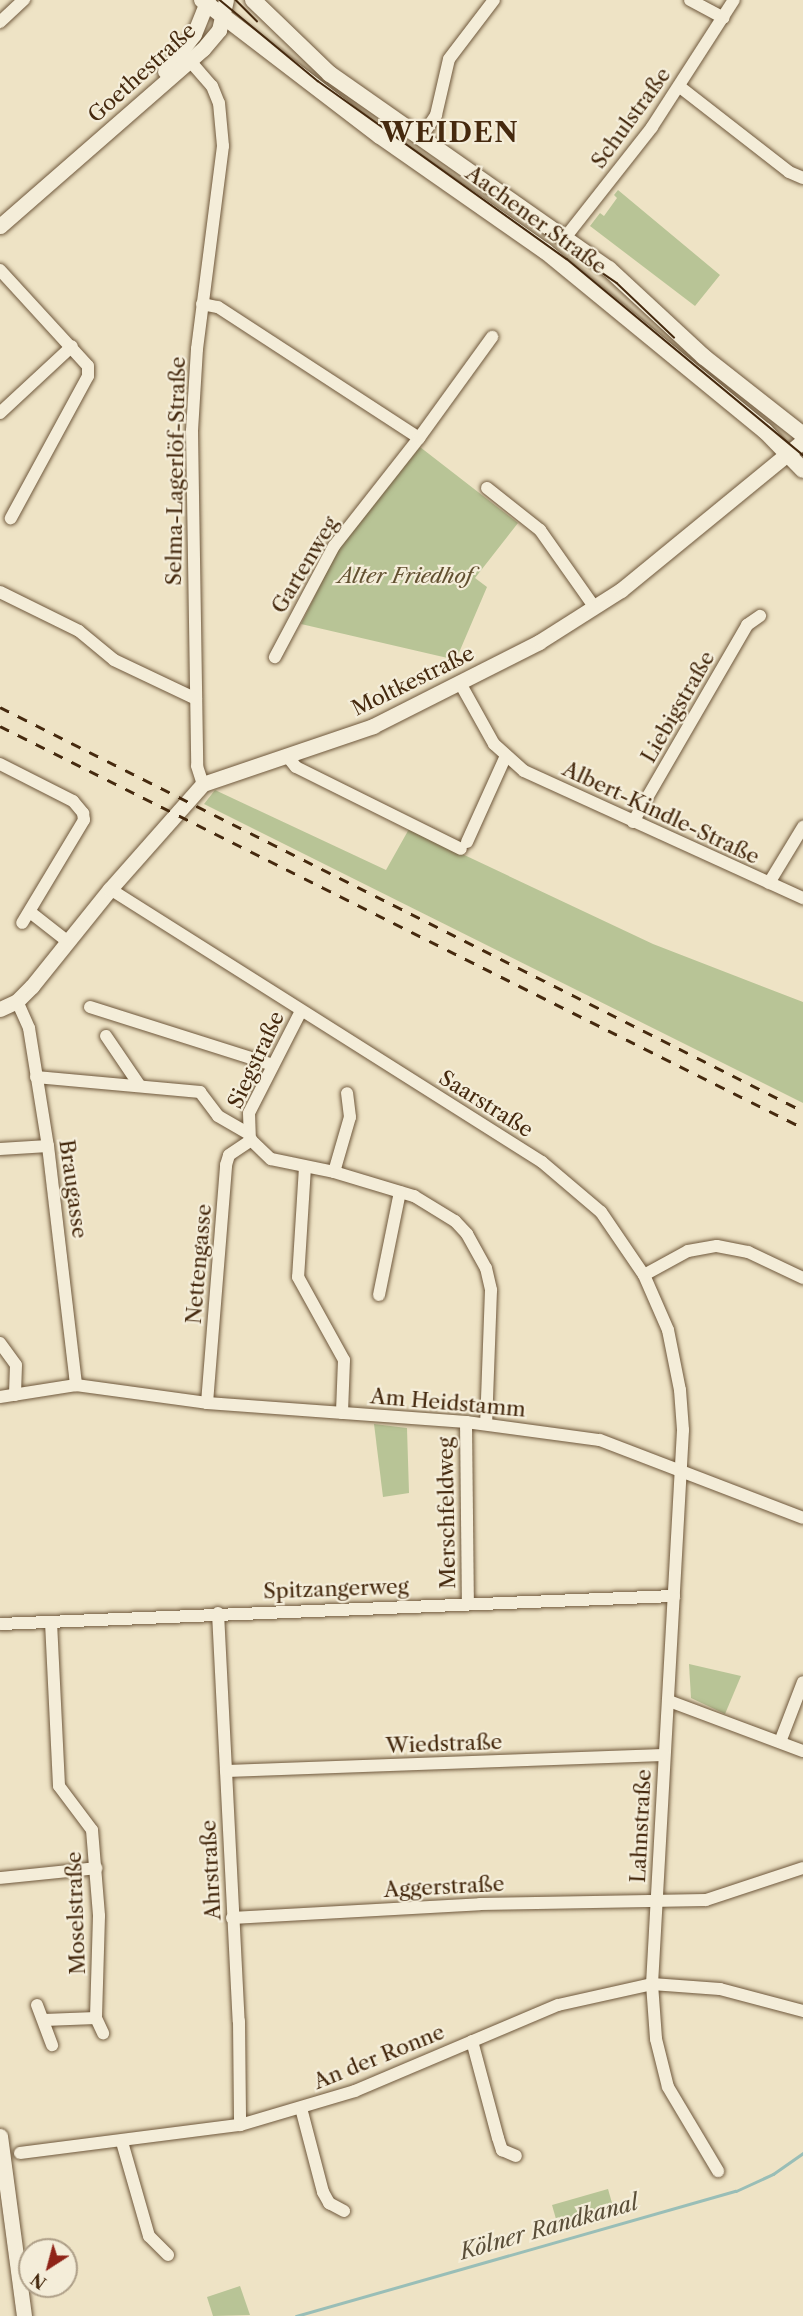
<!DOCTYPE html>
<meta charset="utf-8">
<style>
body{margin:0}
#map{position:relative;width:803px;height:2316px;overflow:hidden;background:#eee3c5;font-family:"Libre Caslon Text",serif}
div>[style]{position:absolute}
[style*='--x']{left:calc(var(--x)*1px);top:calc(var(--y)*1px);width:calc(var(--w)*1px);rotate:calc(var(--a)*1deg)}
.green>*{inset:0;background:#b8c496}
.stream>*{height:3px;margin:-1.5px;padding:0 1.5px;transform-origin:1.5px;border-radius:1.5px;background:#99beb7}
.roads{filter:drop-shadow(0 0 2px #6f583c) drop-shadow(0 0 2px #6f583c)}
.minor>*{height:12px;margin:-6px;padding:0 6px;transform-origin:6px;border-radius:6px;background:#f4edd9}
.tertiary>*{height:15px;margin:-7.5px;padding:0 7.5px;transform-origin:7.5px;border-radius:7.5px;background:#f4edd9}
.secondary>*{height:16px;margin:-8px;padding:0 8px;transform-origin:8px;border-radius:8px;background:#f4edd9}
.tram>*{height:1.5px;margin:-0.75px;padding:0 0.75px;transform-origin:0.75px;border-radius:0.75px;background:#45290e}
.rail>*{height:3px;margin-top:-1.5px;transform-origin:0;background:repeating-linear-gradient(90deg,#45290e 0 10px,transparent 0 20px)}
span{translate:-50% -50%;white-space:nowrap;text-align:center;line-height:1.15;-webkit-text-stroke:4.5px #f4edd9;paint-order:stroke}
.street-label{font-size:21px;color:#45290e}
.park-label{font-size:21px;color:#625030;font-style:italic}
.water-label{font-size:22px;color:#5a4e38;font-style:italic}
.district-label{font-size:27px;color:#45290e;font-weight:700;letter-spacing:1.5px}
.north{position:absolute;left:18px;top:2238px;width:60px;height:60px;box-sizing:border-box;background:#f4edd9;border:2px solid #ae9f88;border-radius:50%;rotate:216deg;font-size:16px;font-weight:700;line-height:24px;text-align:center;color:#45290e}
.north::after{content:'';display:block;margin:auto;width:21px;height:27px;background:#8f2418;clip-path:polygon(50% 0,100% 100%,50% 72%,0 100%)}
</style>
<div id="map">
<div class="green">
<div style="clip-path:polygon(618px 190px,720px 275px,695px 306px,590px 226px,600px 213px,604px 216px,617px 198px,614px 195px)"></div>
<div style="clip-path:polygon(420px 447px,518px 523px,475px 578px,487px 587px,458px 655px,452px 659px,301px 624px,337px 551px)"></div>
<div style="clip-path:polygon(215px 790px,386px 870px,409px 829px,653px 944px,803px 1002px,803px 1103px,204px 804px)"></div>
<div style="clip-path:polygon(374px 1424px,407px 1428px,409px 1493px,383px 1497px)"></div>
<div style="clip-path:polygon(689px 1664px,741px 1676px,725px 1714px,691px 1698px)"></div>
<div style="clip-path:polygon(608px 2189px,614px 2210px,558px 2226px,552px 2205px)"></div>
<div style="clip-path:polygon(240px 2286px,250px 2315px,213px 2316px,207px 2297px)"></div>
</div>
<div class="stream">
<div style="--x:296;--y:2316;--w:457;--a:-15.9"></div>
<div style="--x:736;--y:2191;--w:41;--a:-24.7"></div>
<div style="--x:773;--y:2174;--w:37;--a:-35"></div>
</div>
<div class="roads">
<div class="minor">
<div style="--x:690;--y:0;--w:38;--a:28"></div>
<div style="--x:0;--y:22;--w:33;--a:-43"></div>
<div style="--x:190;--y:61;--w:33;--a:49"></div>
<div style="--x:212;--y:86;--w:18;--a:68"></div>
<div style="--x:219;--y:103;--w:43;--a:84.7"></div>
<div style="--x:223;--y:146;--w:205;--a:97.3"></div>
<div style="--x:197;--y:349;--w:82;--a:93.5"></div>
<div style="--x:192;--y:431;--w:335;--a:89.1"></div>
<div style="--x:197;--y:766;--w:19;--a:72"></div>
<div style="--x:680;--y:87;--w:138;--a:37.9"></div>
<div style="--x:789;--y:172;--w:15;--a:23"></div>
<div style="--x:420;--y:139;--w:29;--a:-56"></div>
<div style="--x:436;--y:115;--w:57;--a:-76.9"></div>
<div style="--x:449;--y:59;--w:74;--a:-52.7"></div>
<div style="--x:564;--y:239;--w:142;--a:-51.8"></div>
<div style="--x:652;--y:127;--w:151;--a:-57.2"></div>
<div style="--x:0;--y:270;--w:130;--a:47.5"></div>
<div style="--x:88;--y:366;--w:10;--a:90"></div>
<div style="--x:88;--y:376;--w:162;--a:118.5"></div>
<div style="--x:202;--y:304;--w:16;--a:11"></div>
<div style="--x:218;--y:307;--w:240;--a:33.1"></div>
<div style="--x:419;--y:438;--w:137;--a:128.2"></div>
<div style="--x:334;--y:546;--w:126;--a:118"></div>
<div style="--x:0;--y:413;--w:98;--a:-42.9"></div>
<div style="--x:419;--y:438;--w:125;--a:-54.1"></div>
<div style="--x:487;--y:488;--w:68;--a:38.4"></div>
<div style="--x:540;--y:530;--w:95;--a:54.8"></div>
<div style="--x:0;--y:592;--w:88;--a:26.3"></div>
<div style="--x:79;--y:631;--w:45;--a:39.6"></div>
<div style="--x:114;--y:660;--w:91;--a:25.4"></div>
<div style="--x:460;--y:683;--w:70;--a:60.9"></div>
<div style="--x:494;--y:744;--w:40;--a:42"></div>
<div style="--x:524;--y:771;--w:307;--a:24.5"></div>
<div style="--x:287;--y:756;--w:14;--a:51"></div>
<div style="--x:296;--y:767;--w:184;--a:26.4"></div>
<div style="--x:0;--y:764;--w:82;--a:26.9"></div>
<div style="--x:73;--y:801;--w:16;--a:50"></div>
<div style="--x:83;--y:813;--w:7;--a:82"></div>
<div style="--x:84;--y:820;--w:120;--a:121"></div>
<div style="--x:633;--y:822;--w:228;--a:-59.9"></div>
<div style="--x:747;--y:625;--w:16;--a:-35"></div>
<div style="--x:467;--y:842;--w:92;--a:-65.7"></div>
<div style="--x:769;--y:883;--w:66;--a:-58.7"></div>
<div style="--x:110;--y:889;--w:511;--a:32.29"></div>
<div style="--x:542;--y:1162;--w:77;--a:40.3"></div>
<div style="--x:601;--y:1212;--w:76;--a:55.7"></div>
<div style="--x:644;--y:1275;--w:60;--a:66.4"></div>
<div style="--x:668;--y:1330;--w:61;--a:78.7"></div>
<div style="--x:680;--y:1390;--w:40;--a:85.7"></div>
<div style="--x:683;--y:1430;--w:555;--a:93.2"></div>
<div style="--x:652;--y:1984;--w:55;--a:85.8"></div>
<div style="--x:656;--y:2039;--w:49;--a:76"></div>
<div style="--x:668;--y:2087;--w:98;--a:59.2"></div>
<div style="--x:30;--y:912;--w:47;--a:38.1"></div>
<div style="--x:17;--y:1001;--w:30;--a:66"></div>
<div style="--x:29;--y:1028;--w:120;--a:80.9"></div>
<div style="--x:48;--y:1146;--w:241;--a:83.3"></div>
<div style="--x:90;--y:1007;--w:192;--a:17.6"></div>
<div style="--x:301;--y:1011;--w:114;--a:117"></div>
<div style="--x:249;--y:1113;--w:26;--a:88"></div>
<div style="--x:250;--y:1139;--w:29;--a:44"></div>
<div style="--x:271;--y:1159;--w:64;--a:11.7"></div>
<div style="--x:334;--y:1172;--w:84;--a:16.7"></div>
<div style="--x:414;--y:1196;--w:48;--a:31.4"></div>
<div style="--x:455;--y:1221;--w:18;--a:47"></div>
<div style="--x:467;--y:1234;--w:39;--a:61"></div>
<div style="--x:486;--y:1268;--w:23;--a:77"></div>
<div style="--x:491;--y:1290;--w:134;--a:92.1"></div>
<div style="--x:106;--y:1036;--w:60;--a:55.8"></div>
<div style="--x:36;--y:1077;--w:165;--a:5.2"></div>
<div style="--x:200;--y:1092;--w:30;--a:53"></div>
<div style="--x:218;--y:1116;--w:34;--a:30"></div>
<div style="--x:0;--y:1149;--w:48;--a:-3.6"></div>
<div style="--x:305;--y:1167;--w:110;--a:93.6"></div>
<div style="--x:298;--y:1277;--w:95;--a:61"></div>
<div style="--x:344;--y:1360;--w:53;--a:92.2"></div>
<div style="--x:334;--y:1172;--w:57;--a:-73.8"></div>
<div style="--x:350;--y:1117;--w:24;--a:-97"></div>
<div style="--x:644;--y:1275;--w:50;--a:-28.6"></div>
<div style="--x:688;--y:1251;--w:29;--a:-10"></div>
<div style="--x:717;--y:1246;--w:32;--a:11"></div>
<div style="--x:748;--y:1252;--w:61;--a:25.3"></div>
<div style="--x:379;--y:1295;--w:105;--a:-78.5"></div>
<div style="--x:0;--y:1343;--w:27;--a:54"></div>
<div style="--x:16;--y:1365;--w:30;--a:92"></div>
<div style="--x:0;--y:1397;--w:77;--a:-9"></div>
<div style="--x:76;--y:1385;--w:132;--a:7.8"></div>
<div style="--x:207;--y:1403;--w:260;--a:4.2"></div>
<div style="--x:466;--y:1422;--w:135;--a:7.7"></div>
<div style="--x:600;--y:1440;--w:217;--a:21"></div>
<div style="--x:207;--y:1403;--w:239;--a:-85.4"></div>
<div style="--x:226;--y:1165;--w:10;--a:-73"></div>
<div style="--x:229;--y:1155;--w:27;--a:-34"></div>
<div style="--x:466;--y:1422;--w:182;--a:89.4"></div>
<div style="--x:218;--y:1613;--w:409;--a:87.1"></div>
<div style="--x:239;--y:2021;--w:104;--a:89.4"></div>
<div style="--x:51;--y:1622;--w:164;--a:87.2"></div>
<div style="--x:59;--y:1786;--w:55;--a:53.1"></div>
<div style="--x:92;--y:1830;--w:86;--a:85.3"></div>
<div style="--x:99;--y:1916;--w:102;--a:91.7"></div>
<div style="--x:96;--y:2018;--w:17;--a:65"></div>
<div style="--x:0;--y:1624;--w:675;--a:-2.38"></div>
<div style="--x:669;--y:1701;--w:143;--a:20.5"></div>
<div style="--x:780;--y:1742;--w:64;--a:-69"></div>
<div style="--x:226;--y:1771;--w:438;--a:-2.1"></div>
<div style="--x:0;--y:1878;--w:97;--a:-5.9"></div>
<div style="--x:232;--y:1918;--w:248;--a:-3.2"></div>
<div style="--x:480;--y:1904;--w:226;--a:-1"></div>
<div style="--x:706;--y:1900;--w:102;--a:-18.3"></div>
<div style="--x:37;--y:2005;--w:43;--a:69.4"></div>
<div style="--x:44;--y:2020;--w:52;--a:-2.2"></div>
<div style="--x:472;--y:2041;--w:100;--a:75"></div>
<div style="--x:498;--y:2138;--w:13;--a:72"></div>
<div style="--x:502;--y:2150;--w:15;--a:23"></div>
<div style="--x:301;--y:2108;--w:87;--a:75.3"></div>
<div style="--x:323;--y:2192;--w:13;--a:61"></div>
<div style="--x:329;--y:2203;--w:17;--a:28"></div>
<div style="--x:122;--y:2142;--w:98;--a:74"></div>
<div style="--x:149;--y:2236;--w:27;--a:45"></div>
<div style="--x:20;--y:2153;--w:222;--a:-7.3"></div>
<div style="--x:240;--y:2125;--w:120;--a:-16.5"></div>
<div style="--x:355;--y:2091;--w:220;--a:-23"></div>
<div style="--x:558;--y:2005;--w:96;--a:-12.6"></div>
<div style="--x:652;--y:1984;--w:68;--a:4.2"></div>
<div style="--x:720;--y:1989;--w:86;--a:14.8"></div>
</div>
<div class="tertiary">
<div style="--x:165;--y:71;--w:47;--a:-51.9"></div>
<div style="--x:194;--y:34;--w:37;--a:-68"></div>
<div style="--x:0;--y:226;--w:269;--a:-41.1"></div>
<div style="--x:203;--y:49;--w:25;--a:-50"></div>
<div style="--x:219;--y:30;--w:31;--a:-77"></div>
<div style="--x:0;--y:1009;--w:19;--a:-25"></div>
<div style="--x:17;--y:1001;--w:21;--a:-45"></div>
<div style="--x:32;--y:986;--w:124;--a:-51.2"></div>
<div style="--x:110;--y:889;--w:140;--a:-48.5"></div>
<div style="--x:203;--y:784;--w:180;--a:-18.8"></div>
<div style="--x:373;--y:726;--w:186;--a:-26.8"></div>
<div style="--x:539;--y:642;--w:97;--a:-32.4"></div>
<div style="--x:621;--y:590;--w:235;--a:-39.3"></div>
<div style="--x:0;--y:2136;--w:182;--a:82.4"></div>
</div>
<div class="secondary">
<div style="--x:202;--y:0;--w:224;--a:37.4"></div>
<div style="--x:380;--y:136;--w:201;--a:34.9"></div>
<div style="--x:545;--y:251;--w:284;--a:39.3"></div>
<div style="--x:765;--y:431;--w:54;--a:45.7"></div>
<div style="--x:253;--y:0;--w:107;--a:43.9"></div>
<div style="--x:330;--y:74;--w:340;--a:35"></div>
<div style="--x:609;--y:269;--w:129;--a:42.8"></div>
<div style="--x:704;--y:357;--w:126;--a:38.2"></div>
</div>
</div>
<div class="tram">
<div style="--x:220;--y:0;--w:127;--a:39.6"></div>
<div style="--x:318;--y:81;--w:306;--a:35.6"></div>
<div style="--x:567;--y:259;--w:307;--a:39.7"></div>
<div style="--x:236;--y:0;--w:30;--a:45"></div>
<div style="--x:546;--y:234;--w:86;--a:34.6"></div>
<div style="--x:617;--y:283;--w:79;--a:43.5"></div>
</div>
<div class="rail">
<div style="--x:0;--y:707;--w:899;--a:26.71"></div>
<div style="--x:0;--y:726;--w:898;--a:26.59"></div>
</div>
<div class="street-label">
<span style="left:142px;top:73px;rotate:-42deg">Goethestraße</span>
<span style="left:631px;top:118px;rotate:-54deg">Schulstraße</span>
<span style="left:536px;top:220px;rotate:36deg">Aachener Straße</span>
<span style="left:176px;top:471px;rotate:-89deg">Selma-Lagerlöf-Straße</span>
<span style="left:305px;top:565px;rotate:-59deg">Gartenweg</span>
<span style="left:413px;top:681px;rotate:-26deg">Moltkestraße</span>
<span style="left:678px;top:707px;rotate:-60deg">Liebigstraße</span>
<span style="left:661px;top:813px;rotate:25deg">Albert-Kindle-Straße</span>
<span style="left:256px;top:1060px;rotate:-65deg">Siegstraße</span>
<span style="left:486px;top:1104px;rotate:32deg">Saarstraße</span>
<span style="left:73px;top:1189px;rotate:82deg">Braugasse</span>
<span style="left:199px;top:1264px;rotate:-85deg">Nettengasse</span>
<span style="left:448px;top:1403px;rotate:5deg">Am Heidstamm</span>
<span style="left:447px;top:1513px;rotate:-91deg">Merschfeldweg</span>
<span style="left:336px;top:1589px;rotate:-2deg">Spitzangerweg</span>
<span style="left:444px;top:1744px;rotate:-2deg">Wiedstraße</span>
<span style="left:641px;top:1826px;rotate:-87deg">Lahnstraße</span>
<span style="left:211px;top:1870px;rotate:-93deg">Ahrstraße</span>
<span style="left:444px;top:1887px;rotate:-3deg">Aggerstraße</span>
<span style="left:76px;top:1913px;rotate:-92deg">Moselstraße</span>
<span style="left:379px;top:2057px;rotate:-22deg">An der Ronne</span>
</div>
<div class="park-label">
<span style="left:405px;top:576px">Alter Friedhof</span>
</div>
<div class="water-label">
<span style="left:549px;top:2227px;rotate:-16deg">Kölner Randkanal</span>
</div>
<div class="district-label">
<span style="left:450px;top:133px">WEIDEN</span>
</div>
<div class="north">N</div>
</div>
